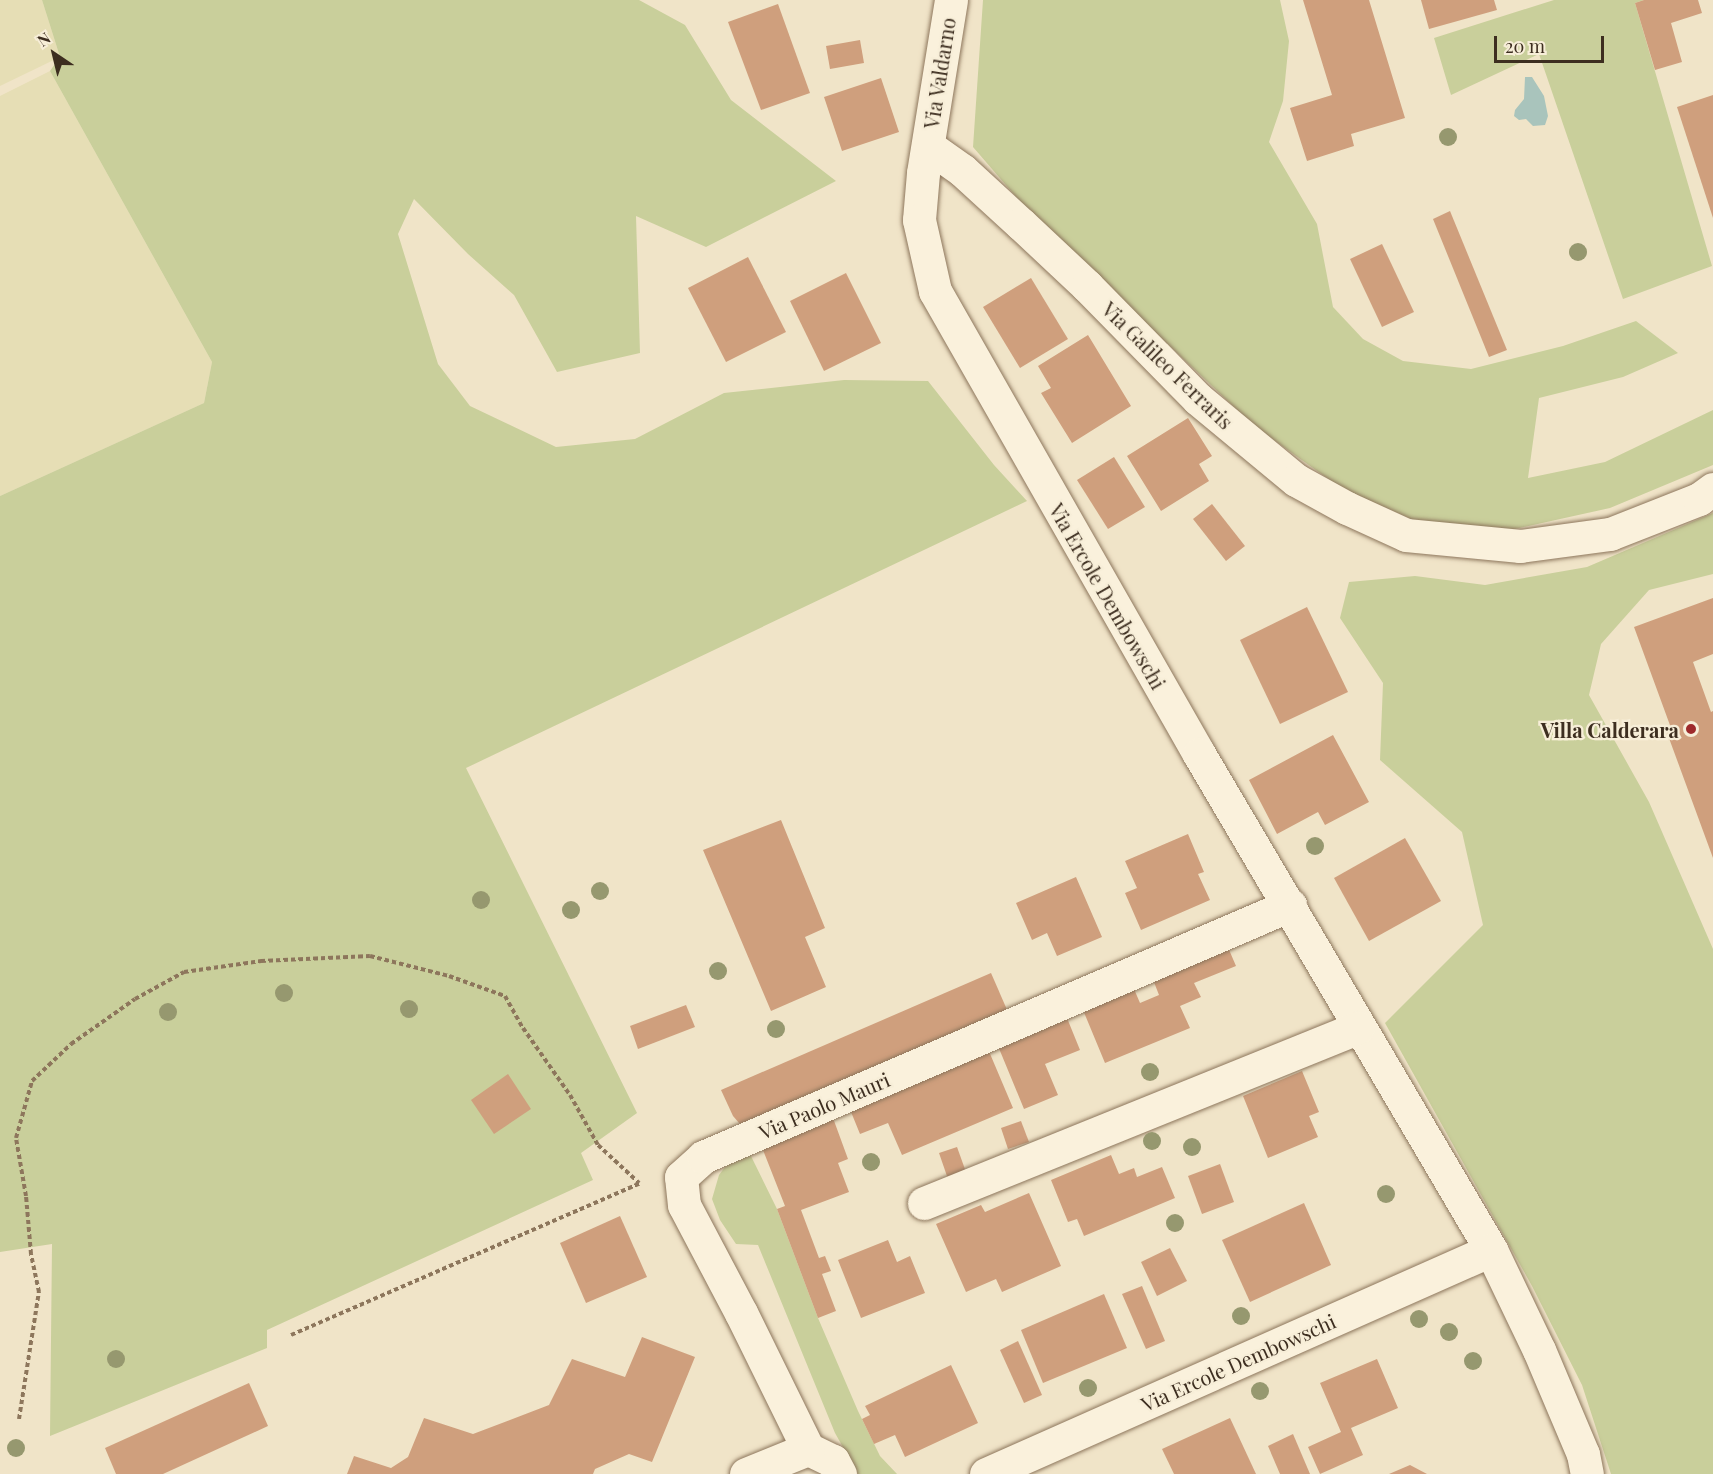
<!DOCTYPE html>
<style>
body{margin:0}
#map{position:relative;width:1713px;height:1474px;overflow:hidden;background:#f0e4c8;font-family:"Playfair Display",serif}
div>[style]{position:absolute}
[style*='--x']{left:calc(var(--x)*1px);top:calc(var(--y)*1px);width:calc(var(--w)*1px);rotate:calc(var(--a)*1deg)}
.farmland>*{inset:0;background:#e6deb5}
.green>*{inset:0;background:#c9cf9b}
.water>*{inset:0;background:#a9c4bc}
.building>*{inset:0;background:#cf9f7d}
.path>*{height:4px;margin-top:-2px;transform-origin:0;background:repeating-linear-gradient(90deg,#8d765c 0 4.5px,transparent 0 7.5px)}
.roads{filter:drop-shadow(0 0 2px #8d765c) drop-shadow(0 0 2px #8d765c)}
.minor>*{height:33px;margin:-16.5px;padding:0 16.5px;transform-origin:16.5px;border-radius:16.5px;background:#faf1dc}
.trees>*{width:18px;height:18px;margin:-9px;border-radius:50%;background:#96986f}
.dots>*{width:16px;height:16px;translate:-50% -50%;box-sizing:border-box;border:3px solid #f7eed8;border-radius:50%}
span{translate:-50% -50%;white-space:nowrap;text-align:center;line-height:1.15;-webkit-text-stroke:4.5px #f7eed8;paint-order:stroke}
.street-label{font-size:20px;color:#3d2e20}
.poi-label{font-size:20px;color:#3d2e20;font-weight:700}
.right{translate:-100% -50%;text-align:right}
.north{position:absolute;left:24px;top:24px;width:60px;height:60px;-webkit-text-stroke:4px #f7eed8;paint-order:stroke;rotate:325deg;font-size:16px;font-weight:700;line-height:24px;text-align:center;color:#3d2e20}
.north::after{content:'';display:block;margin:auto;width:21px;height:27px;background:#3d2e20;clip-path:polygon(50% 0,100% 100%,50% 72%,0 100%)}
.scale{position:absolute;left:1494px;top:36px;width:110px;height:27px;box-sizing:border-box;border:3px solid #3d2e20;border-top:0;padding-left:8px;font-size:18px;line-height:21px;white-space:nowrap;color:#3d2e20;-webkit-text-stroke:4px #f7eed8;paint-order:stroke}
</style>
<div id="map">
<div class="farmland">
<div style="clip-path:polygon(0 0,42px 0,60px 57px,0 86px)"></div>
<div style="clip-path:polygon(50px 71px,212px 362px,204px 403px,0 496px,0 96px)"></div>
</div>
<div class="green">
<div style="clip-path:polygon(42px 0,639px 0,685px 25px,731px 100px,836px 181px,706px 247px,636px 216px,640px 353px,557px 372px,514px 295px,468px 254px,414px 199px,398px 234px,438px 364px,470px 406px,556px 447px,635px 439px,724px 393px,844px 380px,928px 381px,994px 465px,1027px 501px,466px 768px,637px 1113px,581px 1153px,593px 1180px,267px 1330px,267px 1348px,50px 1436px,52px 1244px,0 1252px,0 496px,204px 403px,212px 362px,50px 71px,60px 57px)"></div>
<div style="clip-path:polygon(983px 0,1280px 0,1289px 41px,1283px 101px,1269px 142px,1317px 224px,1333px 307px,1363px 339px,1403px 361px,1471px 369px,1563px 346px,1636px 321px,1678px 353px,1623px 377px,1539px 398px,1528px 478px,1605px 462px,1713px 410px,1713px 465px,1610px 508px,1501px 532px,1418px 522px,1341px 488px,1253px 425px,1030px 213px,973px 147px)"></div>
<div style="clip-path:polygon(1554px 0,1644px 0,1635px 3px,1712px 266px,1623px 299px,1539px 54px,1451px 95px,1434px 38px)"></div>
<div style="clip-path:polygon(1713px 513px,1713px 574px,1649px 590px,1601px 644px,1589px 695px,1649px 802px,1713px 949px,1713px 1474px,1611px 1474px,1582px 1385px,1532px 1286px,1385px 1023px,1483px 925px,1462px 832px,1380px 760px,1383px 683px,1340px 618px,1349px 582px,1415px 576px,1485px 585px,1587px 567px)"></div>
<div style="clip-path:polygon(749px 1152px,777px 1209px,818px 1318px,858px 1411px,880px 1456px,897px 1474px,858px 1474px,835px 1433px,758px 1245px,736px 1244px,720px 1220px,712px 1199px,719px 1175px,731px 1159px)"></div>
</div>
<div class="water">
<div style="clip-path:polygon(1525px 77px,1532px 77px,1544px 96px,1548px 116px,1545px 125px,1533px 126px,1526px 119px,1519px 120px,1514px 116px,1515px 110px,1524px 99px)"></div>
</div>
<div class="building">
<div style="clip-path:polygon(1303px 0,1369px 0,1405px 118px,1351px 134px,1354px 146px,1307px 161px,1290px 108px,1332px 95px)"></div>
<div style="clip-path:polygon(1421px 0,1494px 0,1497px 10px,1429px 29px)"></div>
<div style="clip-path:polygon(1644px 0,1698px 0,1702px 13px,1671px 23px,1682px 62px,1655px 70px,1635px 3px)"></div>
<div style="clip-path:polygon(778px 4px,810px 93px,761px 110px,728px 22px)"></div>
<div style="clip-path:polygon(860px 40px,864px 63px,830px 69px,826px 46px)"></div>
<div style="clip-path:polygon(881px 78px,899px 132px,842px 151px,824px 97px)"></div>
<div style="clip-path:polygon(1713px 95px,1713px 218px,1677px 107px)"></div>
<div style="clip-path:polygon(1450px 211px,1507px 350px,1489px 357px,1433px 219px)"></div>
<div style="clip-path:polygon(1382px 244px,1414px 312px,1382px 327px,1350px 259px)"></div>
<div style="clip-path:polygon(748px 257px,786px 332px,726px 362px,688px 288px)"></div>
<div style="clip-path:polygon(846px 273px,881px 343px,824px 371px,790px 301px)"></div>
<div style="clip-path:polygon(1031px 278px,1068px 339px,1020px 368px,983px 307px)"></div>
<div style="clip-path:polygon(1088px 335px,1131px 406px,1072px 443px,1041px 393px,1051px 388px,1038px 366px)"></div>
<div style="clip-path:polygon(1188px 418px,1212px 456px,1199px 464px,1209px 481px,1161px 511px,1127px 456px)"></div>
<div style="clip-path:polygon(1114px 457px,1145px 507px,1108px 529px,1077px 480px)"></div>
<div style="clip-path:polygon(1212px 504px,1245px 546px,1226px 561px,1193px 519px)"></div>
<div style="clip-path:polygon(1713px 598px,1713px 654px,1693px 662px,1711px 712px,1713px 711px,1713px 858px,1666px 730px,1671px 728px,1634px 627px)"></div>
<div style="clip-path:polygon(1307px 607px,1348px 692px,1280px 724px,1240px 640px)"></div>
<div style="clip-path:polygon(1333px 735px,1369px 802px,1325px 825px,1318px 812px,1277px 834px,1249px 780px)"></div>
<div style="clip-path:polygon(781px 820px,825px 928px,805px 937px,826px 987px,771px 1011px,703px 850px)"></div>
<div style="clip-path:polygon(1188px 834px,1204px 872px,1198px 874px,1210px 900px,1141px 930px,1125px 893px,1137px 888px,1125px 861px)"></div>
<div style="clip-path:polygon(1405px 838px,1441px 901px,1369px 941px,1334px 878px)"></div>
<div style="clip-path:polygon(1076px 877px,1102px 937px,1057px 956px,1047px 933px,1032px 940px,1016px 903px)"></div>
<div style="clip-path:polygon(1227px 945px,1236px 966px,1194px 983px,1201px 997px,1180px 1006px,1190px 1028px,1105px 1063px,1083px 1010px,1134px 989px,1140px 1003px,1159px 995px,1152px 977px)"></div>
<div style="clip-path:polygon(991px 973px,1008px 1012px,740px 1124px,733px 1116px,721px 1090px)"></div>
<div style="clip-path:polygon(686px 1005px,695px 1027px,638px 1049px,630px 1026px)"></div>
<div style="clip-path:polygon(1067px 1018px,1080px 1050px,1045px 1064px,1058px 1095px,1024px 1109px,998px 1046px)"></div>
<div style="clip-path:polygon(988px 1049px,1013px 1108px,902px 1155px,888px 1123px,860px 1134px,849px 1107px)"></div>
<div style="clip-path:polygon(1302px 1071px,1319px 1112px,1309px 1116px,1318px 1137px,1268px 1158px,1243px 1096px)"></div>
<div style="clip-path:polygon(508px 1074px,531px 1109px,494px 1134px,471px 1100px)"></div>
<div style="clip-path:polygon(833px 1118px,848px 1159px,838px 1163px,849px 1192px,801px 1210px,819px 1258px,825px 1256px,831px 1271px,822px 1274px,836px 1311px,818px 1318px,777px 1209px,785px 1206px,761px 1145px)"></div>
<div style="clip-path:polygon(1021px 1121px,1029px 1142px,1008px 1149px,1001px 1128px)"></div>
<div style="clip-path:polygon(957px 1147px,966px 1172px,948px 1179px,939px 1153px)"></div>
<div style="clip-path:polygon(1111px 1155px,1119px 1174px,1134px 1168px,1137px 1177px,1162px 1167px,1175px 1198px,1084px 1236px,1077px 1219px,1068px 1222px,1051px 1180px)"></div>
<div style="clip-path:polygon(1220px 1164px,1234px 1202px,1202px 1214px,1188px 1176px)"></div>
<div style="clip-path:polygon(1029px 1193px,1061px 1266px,1002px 1292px,996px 1279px,966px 1292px,936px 1224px,981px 1205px,985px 1212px)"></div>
<div style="clip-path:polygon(1304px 1203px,1331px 1265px,1250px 1302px,1222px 1240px)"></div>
<div style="clip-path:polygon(620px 1216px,647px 1277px,586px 1303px,560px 1243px)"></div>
<div style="clip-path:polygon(888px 1240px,897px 1262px,910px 1256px,925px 1293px,861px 1318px,838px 1260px)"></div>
<div style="clip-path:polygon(1170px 1248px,1187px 1281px,1157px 1296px,1141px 1262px)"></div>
<div style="clip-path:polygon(1142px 1286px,1165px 1341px,1146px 1349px,1122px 1294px)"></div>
<div style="clip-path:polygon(1104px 1294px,1127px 1348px,1043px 1383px,1021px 1330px)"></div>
<div style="clip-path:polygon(642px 1337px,695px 1357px,652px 1462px,629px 1454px,595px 1469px,593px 1474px,347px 1474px,354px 1456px,391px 1468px,408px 1457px,424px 1418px,473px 1434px,549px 1405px,572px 1359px,625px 1377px)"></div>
<div style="clip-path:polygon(1018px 1341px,1042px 1395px,1024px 1403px,1000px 1350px)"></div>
<div style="clip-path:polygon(1377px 1359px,1398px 1408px,1351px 1428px,1363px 1455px,1320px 1474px,1308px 1447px,1341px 1432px,1320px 1383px)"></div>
<div style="clip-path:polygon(951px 1365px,978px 1423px,905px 1457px,895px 1435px,874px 1444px,862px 1419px,870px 1415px,865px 1406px)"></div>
<div style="clip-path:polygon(249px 1383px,268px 1426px,163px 1474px,116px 1474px,105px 1448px)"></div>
<div style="clip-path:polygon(1230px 1418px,1256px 1474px,1174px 1474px,1162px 1449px)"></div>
<div style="clip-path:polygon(1293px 1434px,1310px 1474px,1280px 1474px,1268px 1446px)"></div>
<div style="clip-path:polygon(1410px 1465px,1427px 1474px,1389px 1474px)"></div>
</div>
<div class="path">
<div style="--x:291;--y:1335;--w:381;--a:-23.5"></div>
<div style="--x:19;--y:1419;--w:129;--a:-81.1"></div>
<div style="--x:39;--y:1292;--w:39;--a:-102"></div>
<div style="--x:31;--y:1254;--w:58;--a:-94.9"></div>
<div style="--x:26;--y:1196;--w:59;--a:-99.8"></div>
<div style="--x:16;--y:1138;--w:59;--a:-74.3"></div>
<div style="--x:32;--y:1081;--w:54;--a:-43.5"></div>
<div style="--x:71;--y:1044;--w:78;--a:-35.1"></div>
<div style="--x:135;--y:999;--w:56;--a:-28.9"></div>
<div style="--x:184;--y:972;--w:78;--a:-8.1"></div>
<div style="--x:261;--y:961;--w:109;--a:-2.6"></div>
<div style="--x:370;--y:956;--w:81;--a:14.2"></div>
<div style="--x:449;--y:976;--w:59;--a:19.7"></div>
<div style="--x:505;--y:996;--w:37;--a:61"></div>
<div style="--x:523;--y:1028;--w:82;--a:55"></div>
<div style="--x:570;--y:1095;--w:57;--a:60.8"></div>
<div style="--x:598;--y:1145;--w:56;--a:42.8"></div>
</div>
<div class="roads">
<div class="minor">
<div style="--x:951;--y:0;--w:175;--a:99.2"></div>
<div style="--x:923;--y:173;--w:47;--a:94.9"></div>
<div style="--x:919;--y:220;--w:73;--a:77.3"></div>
<div style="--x:935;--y:291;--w:533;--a:60.31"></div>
<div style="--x:1199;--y:754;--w:576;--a:59.51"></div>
<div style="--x:1491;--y:1250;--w:111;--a:64.4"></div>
<div style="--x:1539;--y:1350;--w:113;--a:67.1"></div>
<div style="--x:1583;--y:1454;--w:20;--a:79"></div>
<div style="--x:928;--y:146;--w:42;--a:35.2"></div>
<div style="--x:962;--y:170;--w:80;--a:42.5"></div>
<div style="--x:1021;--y:224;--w:91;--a:43.2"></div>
<div style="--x:1087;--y:286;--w:158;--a:45.5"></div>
<div style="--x:1198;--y:399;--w:127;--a:39.6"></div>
<div style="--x:1296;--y:480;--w:58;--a:28.8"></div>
<div style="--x:1347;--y:508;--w:65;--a:24.6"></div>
<div style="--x:1406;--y:535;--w:115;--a:5.5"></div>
<div style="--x:1520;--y:546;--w:91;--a:-7.6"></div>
<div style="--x:1610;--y:534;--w:96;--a:-21.5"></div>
<div style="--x:1699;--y:499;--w:17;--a:-36"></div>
<div style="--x:924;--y:1203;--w:468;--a:-22"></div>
<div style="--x:746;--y:1474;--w:67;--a:-22"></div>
<div style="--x:840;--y:1474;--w:15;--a:-118"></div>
<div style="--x:833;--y:1461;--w:28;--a:-154"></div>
<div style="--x:808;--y:1449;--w:152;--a:-116.2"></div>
<div style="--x:741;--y:1313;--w:122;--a:-117.8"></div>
<div style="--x:684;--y:1205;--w:28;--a:-96"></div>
<div style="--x:681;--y:1177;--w:30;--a:-42"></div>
<div style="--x:703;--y:1157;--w:639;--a:-23.23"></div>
<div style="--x:986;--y:1474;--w:552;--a:-23.92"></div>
</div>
</div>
<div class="trees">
<div style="left:1448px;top:137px"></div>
<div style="left:1578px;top:252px"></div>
<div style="left:1315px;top:846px"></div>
<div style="left:600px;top:891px"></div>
<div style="left:481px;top:900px"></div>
<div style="left:571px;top:910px"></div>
<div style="left:718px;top:971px"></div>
<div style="left:284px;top:993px"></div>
<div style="left:409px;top:1009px"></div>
<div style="left:168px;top:1012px"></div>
<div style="left:776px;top:1029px"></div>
<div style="left:1150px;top:1072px"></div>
<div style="left:1152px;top:1141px"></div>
<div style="left:1192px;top:1147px"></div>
<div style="left:871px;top:1162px"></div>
<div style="left:1386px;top:1194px"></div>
<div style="left:1175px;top:1223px"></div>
<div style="left:1241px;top:1316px"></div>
<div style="left:1419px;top:1319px"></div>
<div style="left:1449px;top:1332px"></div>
<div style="left:116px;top:1359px"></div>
<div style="left:1473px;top:1361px"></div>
<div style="left:1088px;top:1388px"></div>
<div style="left:1260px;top:1391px"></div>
<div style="left:16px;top:1448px"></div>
</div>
<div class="dots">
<div style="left:1691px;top:729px;background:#9e2a2b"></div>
</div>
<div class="street-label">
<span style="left:939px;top:73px;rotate:-81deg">Via Valdarno</span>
<span style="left:1168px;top:365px;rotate:44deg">Via Galileo Ferraris</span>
<span style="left:1108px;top:596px;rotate:60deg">Via Ercole Dembowschi</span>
<span style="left:824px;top:1105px;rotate:-23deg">Via Paolo Mauri</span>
<span style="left:1238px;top:1362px;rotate:-24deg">Via Ercole Dembowschi</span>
</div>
<div class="poi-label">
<span class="right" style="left:1679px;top:729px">Villa Calderara</span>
</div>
<div class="north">N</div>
<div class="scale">20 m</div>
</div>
